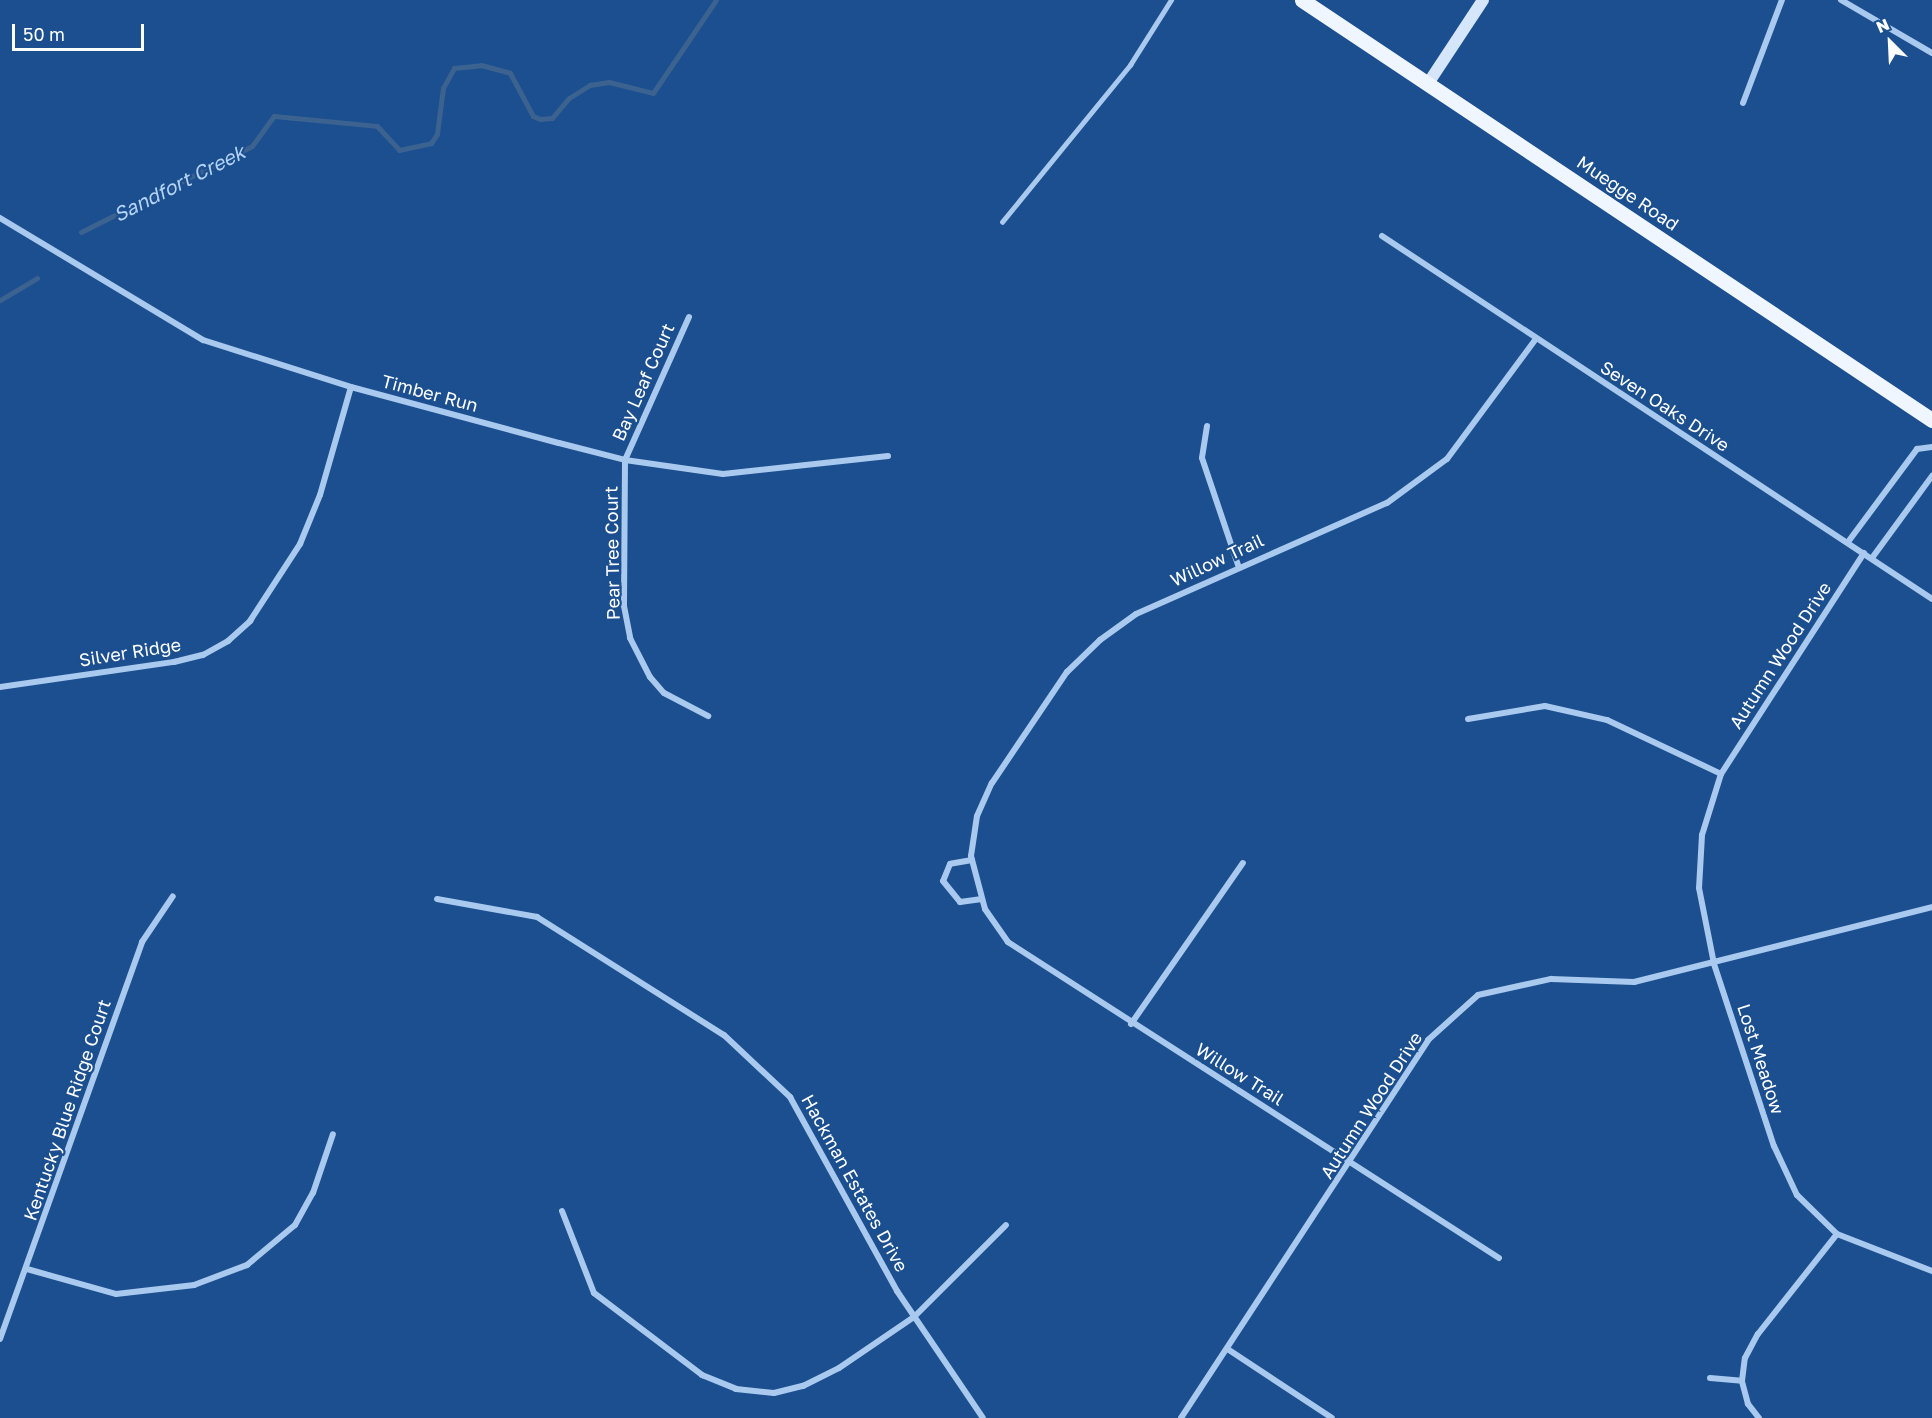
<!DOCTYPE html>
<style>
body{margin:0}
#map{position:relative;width:1932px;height:1418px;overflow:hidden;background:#1b4f8f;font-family:"Golos Text",sans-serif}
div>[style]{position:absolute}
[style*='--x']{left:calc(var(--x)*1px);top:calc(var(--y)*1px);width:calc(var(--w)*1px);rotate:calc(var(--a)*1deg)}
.stream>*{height:5px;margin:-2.5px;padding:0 2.5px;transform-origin:2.5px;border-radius:2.5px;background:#3c6290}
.lane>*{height:4.5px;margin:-2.25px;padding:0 2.25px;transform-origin:2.25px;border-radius:2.25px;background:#a9c9ee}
.street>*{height:6px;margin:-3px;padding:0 3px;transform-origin:3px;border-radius:3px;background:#a9c9ee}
.secondary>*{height:12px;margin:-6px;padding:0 6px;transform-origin:6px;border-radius:6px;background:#d6e6fa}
.primary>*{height:15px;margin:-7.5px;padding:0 7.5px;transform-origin:7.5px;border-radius:7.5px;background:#f0f6ff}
span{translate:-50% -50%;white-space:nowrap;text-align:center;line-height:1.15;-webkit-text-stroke:4.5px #1b4f8f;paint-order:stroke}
.street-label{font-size:18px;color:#fff}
.water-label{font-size:20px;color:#b5d3f5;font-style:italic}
.north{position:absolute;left:1860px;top:12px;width:60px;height:60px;-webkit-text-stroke:4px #1b4f8f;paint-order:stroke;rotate:336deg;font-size:16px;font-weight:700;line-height:24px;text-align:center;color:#fff}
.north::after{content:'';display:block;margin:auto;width:21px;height:27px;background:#fff;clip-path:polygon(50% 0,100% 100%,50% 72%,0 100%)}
.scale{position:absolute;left:12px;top:24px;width:132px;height:27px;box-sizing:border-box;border:3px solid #fff;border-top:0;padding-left:8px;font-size:18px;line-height:21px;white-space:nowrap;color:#fff;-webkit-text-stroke:4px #1b4f8f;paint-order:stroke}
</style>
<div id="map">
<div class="stream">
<div style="--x:81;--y:232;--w:191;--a:-26.7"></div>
<div style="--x:252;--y:146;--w:37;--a:-54"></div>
<div style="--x:274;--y:116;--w:103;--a:5.5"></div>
<div style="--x:377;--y:126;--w:33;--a:47"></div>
<div style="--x:399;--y:150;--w:33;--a:-12"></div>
<div style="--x:431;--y:143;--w:11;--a:-56"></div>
<div style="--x:437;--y:134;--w:46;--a:-82.6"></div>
<div style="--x:443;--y:88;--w:23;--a:-61"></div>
<div style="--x:454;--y:68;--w:27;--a:-6"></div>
<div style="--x:481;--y:65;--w:30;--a:15"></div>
<div style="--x:510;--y:73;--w:49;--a:61.9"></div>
<div style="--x:533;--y:116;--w:8;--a:23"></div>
<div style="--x:540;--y:119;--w:12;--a:-5"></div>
<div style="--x:552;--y:118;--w:26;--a:-50"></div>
<div style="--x:569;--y:98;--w:25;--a:-32"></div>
<div style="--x:590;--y:85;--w:19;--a:-9"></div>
<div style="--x:609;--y:82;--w:45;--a:14"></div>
<div style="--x:653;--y:93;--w:112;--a:-55.9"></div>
<div style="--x:0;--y:300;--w:43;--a:-30.7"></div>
</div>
<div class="lane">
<div style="--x:1002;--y:222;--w:203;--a:-50.8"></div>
<div style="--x:1130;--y:65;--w:77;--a:-57.8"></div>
</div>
<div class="street">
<div style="--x:1841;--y:0;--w:105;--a:30.2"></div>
<div style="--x:1743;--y:103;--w:110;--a:-69.3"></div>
<div style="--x:0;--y:218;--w:237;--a:31"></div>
<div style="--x:203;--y:340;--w:155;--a:17.6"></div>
<div style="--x:351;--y:387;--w:215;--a:15.1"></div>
<div style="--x:559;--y:443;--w:68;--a:14.4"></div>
<div style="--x:625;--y:460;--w:99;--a:8.1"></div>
<div style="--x:723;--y:474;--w:166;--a:-6.2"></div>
<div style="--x:1382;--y:236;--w:659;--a:33.42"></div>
<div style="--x:689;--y:317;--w:157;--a:114.1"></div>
<div style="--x:625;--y:460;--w:146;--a:90.4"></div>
<div style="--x:624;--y:606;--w:33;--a:79"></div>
<div style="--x:630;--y:638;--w:44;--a:62.9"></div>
<div style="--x:650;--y:677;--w:21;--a:49"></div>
<div style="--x:664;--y:693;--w:50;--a:27.6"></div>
<div style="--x:1207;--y:426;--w:32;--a:99"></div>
<div style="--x:1202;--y:458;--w:113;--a:71.4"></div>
<div style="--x:1848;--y:542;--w:116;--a:-53.4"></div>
<div style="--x:1917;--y:449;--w:15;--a:-8"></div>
<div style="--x:1864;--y:553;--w:263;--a:122.9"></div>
<div style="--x:1721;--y:774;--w:64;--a:107.3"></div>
<div style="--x:1702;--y:835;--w:53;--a:93.2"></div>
<div style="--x:1699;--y:888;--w:77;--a:78.8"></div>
<div style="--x:1714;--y:964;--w:192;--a:71.8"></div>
<div style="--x:1774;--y:1146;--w:54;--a:64.9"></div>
<div style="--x:1797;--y:1195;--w:56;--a:44.3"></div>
<div style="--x:1837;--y:1234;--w:102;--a:21.3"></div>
<div style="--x:1872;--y:558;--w:102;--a:-53.8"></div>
<div style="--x:0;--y:687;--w:176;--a:-8.2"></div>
<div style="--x:174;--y:662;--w:30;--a:-14"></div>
<div style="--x:203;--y:655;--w:29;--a:-29"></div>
<div style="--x:228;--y:641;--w:30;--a:-42"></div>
<div style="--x:250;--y:621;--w:92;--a:-57"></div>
<div style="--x:300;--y:544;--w:53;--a:-67.8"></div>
<div style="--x:320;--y:495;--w:112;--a:-74"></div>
<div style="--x:1468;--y:719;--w:78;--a:-9.6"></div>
<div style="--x:1545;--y:706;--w:64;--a:12.7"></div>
<div style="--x:1607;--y:720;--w:126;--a:25.3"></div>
<div style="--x:972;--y:860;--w:22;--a:170"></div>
<div style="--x:950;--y:864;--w:18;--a:112"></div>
<div style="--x:943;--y:881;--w:27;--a:51"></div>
<div style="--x:960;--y:902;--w:22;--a:-8"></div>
<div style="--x:437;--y:899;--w:102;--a:10.2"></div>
<div style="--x:537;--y:917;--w:221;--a:32.3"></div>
<div style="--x:724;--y:1035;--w:91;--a:43.2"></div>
<div style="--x:790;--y:1097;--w:222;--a:61.1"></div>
<div style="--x:897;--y:1291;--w:153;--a:55.9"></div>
<div style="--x:1131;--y:1024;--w:196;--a:-55.2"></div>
<div style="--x:562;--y:1211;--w:88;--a:68.7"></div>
<div style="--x:594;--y:1293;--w:136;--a:37.2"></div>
<div style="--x:702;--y:1375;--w:37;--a:22"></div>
<div style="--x:736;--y:1389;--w:38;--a:6"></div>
<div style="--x:774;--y:1393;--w:30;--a:-14"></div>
<div style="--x:803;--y:1386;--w:40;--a:-26.6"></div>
<div style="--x:839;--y:1368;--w:91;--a:-34.2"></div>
<div style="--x:914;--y:1317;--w:130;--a:-45"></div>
<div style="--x:1499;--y:1258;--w:584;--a:-147.24"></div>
<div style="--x:1008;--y:942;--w:40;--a:-124.9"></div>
<div style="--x:985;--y:909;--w:55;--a:-104.8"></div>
<div style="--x:971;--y:856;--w:40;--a:-81.5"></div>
<div style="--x:977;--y:816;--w:36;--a:-66"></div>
<div style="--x:992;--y:783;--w:134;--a:-56"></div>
<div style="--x:1067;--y:672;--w:46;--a:-44.1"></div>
<div style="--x:1100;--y:640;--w:44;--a:-35.8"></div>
<div style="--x:1136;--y:614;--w:274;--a:-23.9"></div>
<div style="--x:1387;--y:503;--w:74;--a:-36.3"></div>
<div style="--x:1447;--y:459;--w:148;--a:-53.5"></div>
<div style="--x:27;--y:1269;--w:92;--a:15.7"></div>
<div style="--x:116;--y:1294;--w:79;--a:-6.6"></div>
<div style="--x:194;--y:1285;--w:57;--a:-20.7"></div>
<div style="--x:247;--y:1265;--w:62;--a:-39.8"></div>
<div style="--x:295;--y:1225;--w:37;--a:-61"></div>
<div style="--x:313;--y:1193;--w:62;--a:-71.3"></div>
<div style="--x:0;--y:1339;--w:422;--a:-70.3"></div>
<div style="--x:142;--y:942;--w:55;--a:-56"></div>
<div style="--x:1229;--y:1350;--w:123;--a:33.4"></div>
<div style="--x:1710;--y:1378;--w:32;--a:5"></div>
<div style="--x:1181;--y:1418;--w:452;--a:-56.8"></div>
<div style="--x:1428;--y:1040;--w:67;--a:-42"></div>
<div style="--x:1478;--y:995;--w:75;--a:-12.4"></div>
<div style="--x:1551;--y:979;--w:83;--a:2.1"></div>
<div style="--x:1634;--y:982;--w:307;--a:-14.1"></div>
<div style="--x:1759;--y:1418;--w:18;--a:-128"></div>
<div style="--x:1748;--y:1404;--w:24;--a:-105"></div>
<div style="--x:1742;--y:1381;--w:23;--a:-83"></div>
<div style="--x:1745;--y:1358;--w:27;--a:-62"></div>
<div style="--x:1758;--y:1334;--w:127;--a:-51.7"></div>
</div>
<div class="secondary">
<div style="--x:1429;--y:82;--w:98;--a:-56.6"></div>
</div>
<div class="primary">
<div style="--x:1302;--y:0;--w:757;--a:33.69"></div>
</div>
<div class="street-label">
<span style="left:1628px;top:193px;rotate:34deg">Muegge Road</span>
<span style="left:643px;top:382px;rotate:-66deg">Bay Leaf Court</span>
<span style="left:430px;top:393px;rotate:15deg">Timber Run</span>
<span style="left:1665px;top:406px;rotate:33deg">Seven Oaks Drive</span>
<span style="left:612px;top:553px;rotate:-91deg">Pear Tree Court</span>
<span style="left:1217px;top:560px;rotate:-25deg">Willow Trail</span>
<span style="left:130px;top:652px;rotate:-9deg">Silver Ridge</span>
<span style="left:1780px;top:655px;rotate:-57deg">Autumn Wood Drive</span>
<span style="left:1761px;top:1059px;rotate:72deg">Lost Meadow</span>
<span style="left:1240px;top:1074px;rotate:32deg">Willow Trail</span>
<span style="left:1371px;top:1105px;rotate:-57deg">Autumn Wood Drive</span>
<span style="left:67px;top:1110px;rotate:-71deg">Kentucky Blue Ridge Court</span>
<span style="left:855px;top:1183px;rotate:61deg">Hackman Estates Drive</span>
</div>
<div class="water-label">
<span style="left:179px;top:183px;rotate:-27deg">Sandfort Creek</span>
</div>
<div class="north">N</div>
<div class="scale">50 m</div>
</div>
